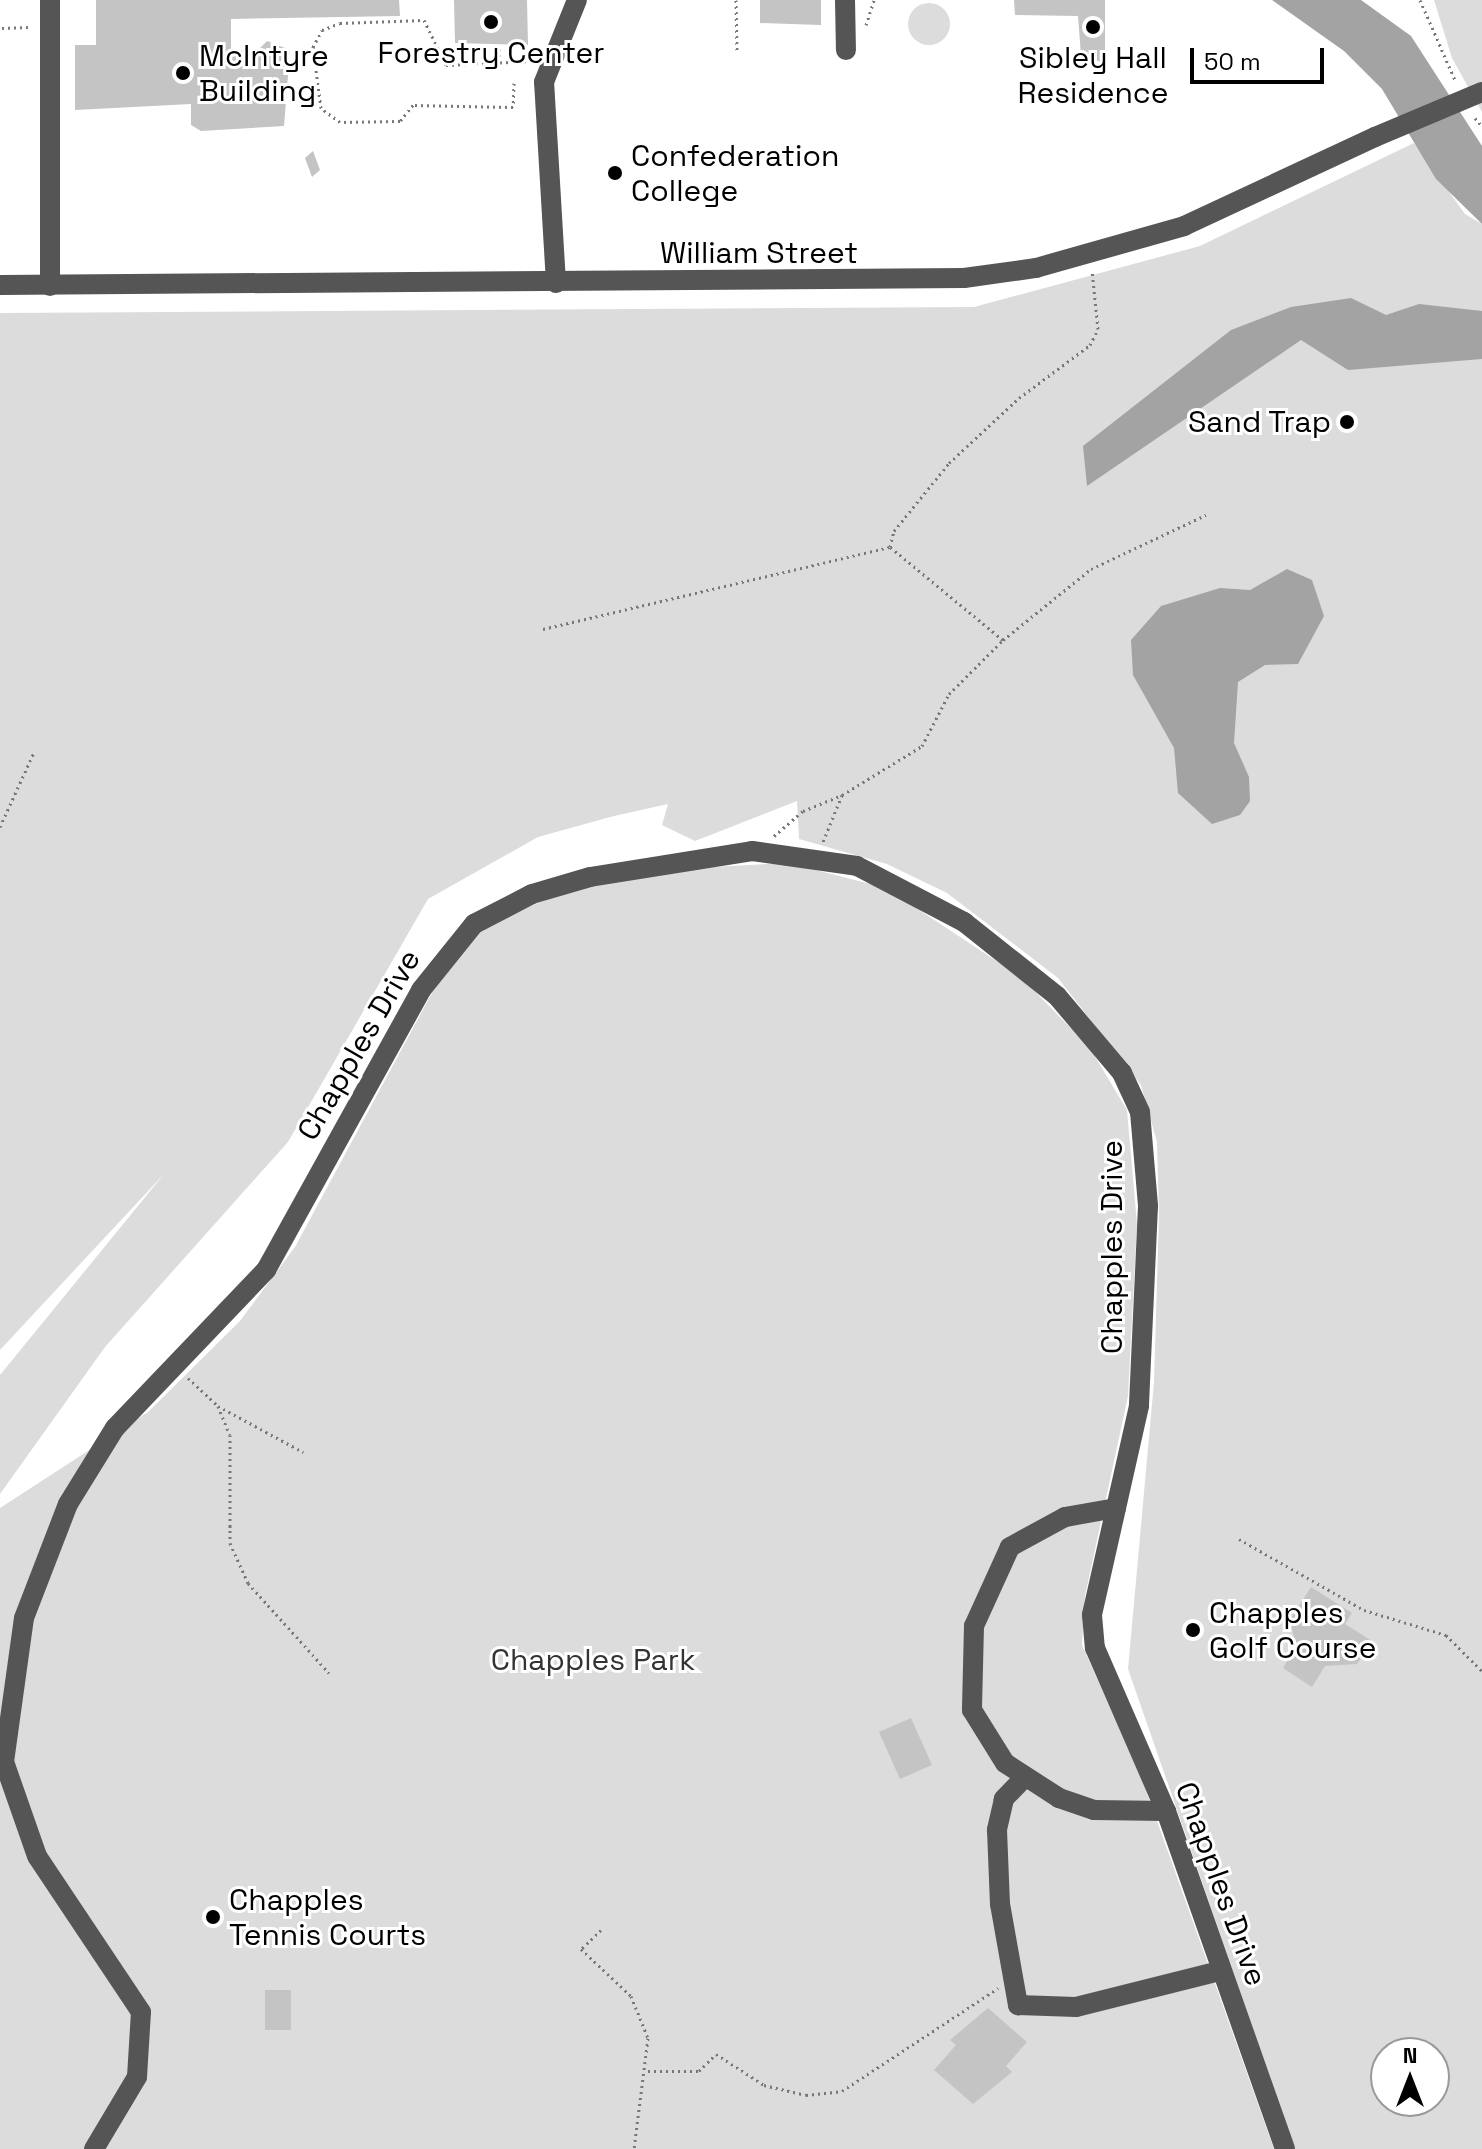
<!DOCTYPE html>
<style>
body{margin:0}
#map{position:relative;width:1482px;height:2149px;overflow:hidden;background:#fff;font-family:"Space Grotesk",sans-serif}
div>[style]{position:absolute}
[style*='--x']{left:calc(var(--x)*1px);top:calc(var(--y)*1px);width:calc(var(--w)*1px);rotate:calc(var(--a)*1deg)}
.green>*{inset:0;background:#dcdcdc}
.round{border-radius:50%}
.water>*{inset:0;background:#a3a3a3}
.building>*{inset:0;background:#c4c4c4}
.path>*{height:3px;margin-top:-1.5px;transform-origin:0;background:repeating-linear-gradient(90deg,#777 0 2px,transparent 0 6px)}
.minor>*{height:20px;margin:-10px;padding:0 10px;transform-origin:10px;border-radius:10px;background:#555}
.minor-bridge>*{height:20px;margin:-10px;padding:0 10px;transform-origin:10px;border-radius:10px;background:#555}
.dots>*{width:22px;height:22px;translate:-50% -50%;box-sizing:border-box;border:4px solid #fff;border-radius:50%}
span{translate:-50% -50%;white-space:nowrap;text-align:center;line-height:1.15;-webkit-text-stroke:6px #fff;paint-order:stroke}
.poi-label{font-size:30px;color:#000}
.left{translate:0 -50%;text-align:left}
.right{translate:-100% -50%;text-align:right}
.street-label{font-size:30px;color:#000}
.park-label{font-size:30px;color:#333}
.north{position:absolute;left:1370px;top:2037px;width:80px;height:80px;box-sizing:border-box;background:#fff;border:2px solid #999;border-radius:50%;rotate:0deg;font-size:22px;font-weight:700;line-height:32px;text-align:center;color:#000}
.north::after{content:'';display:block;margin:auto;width:28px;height:36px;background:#000;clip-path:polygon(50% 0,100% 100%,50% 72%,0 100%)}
.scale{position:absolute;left:1190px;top:48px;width:134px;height:36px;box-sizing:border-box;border:4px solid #000;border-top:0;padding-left:10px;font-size:24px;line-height:28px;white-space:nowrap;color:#000;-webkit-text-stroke:6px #fff;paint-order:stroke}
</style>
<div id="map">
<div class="green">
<div style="clip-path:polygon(1434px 0,1482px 0,1482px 112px,1452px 58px)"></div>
<div class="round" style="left:908px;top:3px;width:42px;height:42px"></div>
<div style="clip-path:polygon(evenodd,1414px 143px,1465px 214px,1482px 224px,1482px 2149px,1295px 2149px,1128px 1669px,1154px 1382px,1159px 1215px,1157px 1142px,1141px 1085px,1058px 978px,947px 893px,887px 864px,799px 839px,797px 801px,695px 841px,662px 825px,668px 804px,614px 816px,538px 837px,428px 899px,288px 1142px,105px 1347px,0 1494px,0 1375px,164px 1174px,0 1350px,0 313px,974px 307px,1200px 246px,1414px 143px,1386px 2053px,1434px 2053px,1434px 2101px,1386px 2101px,1386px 2053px)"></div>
<div style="clip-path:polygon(788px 863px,886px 888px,1022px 978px,1090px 1048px,1127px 1110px,1137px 1224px,1128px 1396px,1085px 1596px,1082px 1645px,1142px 1779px,1274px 2149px,0 2149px,0 1508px,148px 1412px,240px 1321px,295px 1247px,440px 978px,484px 925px,570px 890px,692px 868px)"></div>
</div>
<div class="water">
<div style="clip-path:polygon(1272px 0,1361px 0,1411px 36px,1482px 146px,1482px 224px,1436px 179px,1382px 89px,1344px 51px)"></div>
<div style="clip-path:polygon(1351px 298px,1386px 315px,1419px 304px,1482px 311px,1482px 359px,1348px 370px,1301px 340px,1087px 486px,1083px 446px,1231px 330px,1291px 307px)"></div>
<div style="clip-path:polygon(1287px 569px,1312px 580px,1324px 616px,1298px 664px,1265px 665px,1238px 682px,1234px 743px,1249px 777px,1250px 801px,1240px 815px,1212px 824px,1178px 793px,1174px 748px,1133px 675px,1131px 640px,1161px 606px,1220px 588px,1250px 590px)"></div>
</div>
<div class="building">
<div style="clip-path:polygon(96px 0,399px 0,400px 16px,231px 19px,231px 50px,258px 50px,267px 41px,290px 50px,284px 126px,201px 131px,191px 125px,191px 104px,75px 110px,75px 45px,96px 45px)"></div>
<div style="clip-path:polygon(454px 0,527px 0,528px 45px,455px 43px)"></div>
<div style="clip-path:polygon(760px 0,821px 0,821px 25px,760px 23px)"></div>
<div style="clip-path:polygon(1014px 0,1105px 0,1105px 63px,1081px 56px,1078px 16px,1015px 15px)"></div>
<div style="clip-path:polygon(313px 151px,320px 170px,312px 177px,305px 158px)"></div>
<div style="clip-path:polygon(1311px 1587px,1352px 1613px,1345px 1624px,1372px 1641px,1357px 1664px,1325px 1666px,1312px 1687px,1283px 1668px,1296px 1647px,1290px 1620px)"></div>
<div style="clip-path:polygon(911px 1718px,932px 1765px,900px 1779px,879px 1732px)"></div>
<div style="clip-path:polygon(265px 1990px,291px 1990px,291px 2030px,265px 2030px)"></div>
<div style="clip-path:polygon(988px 2008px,1027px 2042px,1006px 2066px,1012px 2072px,973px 2104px,934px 2070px,956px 2045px,950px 2040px)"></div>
</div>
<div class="path">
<div style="--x:736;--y:0;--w:50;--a:88.9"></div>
<div style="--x:1420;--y:0;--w:87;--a:66.4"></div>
<div style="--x:866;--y:25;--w:26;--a:-72"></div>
<div style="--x:2;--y:28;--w:28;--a:-2"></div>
<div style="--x:499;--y:49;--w:16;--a:90"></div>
<div style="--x:514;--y:83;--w:24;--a:92"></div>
<div style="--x:513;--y:107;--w:100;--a:-178.9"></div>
<div style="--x:413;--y:105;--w:21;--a:129"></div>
<div style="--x:400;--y:121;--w:60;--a:179"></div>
<div style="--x:340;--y:122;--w:24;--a:-144"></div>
<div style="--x:321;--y:108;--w:62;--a:-97.5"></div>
<div style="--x:313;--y:47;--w:19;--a:-62"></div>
<div style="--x:322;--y:30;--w:19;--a:-21"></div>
<div style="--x:340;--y:23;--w:84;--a:-2"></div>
<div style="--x:424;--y:20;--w:50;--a:63.9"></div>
<div style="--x:446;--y:65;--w:86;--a:-2.7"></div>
<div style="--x:1475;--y:118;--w:11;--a:49"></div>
<div style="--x:543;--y:629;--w:357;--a:-13.3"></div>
<div style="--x:1003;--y:640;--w:113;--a:-38.9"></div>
<div style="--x:1091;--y:569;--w:127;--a:-25.2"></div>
<div style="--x:842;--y:795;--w:94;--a:-31.5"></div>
<div style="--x:922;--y:746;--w:59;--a:-62.6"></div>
<div style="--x:949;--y:694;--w:76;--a:-45"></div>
<div style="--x:1003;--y:640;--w:146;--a:-140.5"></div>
<div style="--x:890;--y:547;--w:16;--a:-76"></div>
<div style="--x:894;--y:531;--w:87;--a:-51"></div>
<div style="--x:949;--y:463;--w:96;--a:-42.9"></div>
<div style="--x:1019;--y:398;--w:89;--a:-36.7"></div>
<div style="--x:1090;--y:345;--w:18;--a:-63"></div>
<div style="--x:1098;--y:329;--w:59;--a:-95.8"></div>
<div style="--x:0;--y:827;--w:82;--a:-65.6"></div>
<div style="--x:774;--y:836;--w:38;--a:-41"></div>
<div style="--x:803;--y:811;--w:42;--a:-22.3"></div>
<div style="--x:842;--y:795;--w:51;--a:112"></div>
<div style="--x:188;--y:1378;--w:41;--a:43"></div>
<div style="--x:218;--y:1406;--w:97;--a:28.4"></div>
<div style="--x:218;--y:1406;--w:31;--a:68"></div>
<div style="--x:230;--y:1435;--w:108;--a:90"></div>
<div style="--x:230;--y:1543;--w:44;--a:65.8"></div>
<div style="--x:248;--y:1583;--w:121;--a:48"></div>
<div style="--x:1239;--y:1539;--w:144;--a:29.6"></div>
<div style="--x:1364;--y:1610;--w:86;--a:17"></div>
<div style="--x:1446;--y:1635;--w:51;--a:45"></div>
<div style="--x:601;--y:1930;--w:28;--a:136"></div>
<div style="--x:581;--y:1949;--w:69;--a:43.2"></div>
<div style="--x:631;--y:1996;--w:45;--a:68"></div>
<div style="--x:648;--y:2038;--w:112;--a:97.2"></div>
<div style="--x:648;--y:2071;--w:51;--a:0"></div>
<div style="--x:699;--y:2071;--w:24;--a:-45"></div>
<div style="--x:716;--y:2054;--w:57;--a:32.9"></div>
<div style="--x:764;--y:2085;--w:43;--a:13.4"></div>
<div style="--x:806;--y:2095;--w:36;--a:-6"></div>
<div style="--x:842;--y:2091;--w:187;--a:-33.4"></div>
</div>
<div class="minor">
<div style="--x:845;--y:0;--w:50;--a:88.9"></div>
<div style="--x:556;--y:283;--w:201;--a:-93.4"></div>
<div style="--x:544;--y:82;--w:88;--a:-68.1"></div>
<div style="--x:0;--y:285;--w:964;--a:-0.42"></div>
<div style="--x:964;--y:278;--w:73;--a:-7.9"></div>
<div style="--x:1036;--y:268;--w:154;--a:-15.8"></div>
<div style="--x:1184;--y:226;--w:211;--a:-25"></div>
<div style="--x:50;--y:286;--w:286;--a:-90"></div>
<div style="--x:1116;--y:1508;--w:52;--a:170"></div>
<div style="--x:1065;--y:1517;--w:63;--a:151.4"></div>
<div style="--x:1010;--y:1547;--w:87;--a:114.5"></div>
<div style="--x:974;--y:1626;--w:84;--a:91.4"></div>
<div style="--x:972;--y:1710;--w:62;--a:58.1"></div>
<div style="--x:1005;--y:1763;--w:64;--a:32.9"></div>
<div style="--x:1059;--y:1798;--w:37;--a:19"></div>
<div style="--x:1094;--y:1810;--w:72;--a:0.8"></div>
<div style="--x:1023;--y:1779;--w:28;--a:134"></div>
<div style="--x:1004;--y:1799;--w:32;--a:103"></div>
<div style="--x:997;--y:1830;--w:74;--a:87.7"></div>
<div style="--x:1000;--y:1904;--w:103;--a:79.9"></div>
<div style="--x:1018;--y:2005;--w:58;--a:2"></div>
<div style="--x:1076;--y:2007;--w:147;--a:-14.1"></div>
<div style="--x:94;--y:2149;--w:84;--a:-59.2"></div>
<div style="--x:137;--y:2077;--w:65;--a:-86.5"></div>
<div style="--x:141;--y:2012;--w:187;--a:-123.7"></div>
<div style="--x:37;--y:1856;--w:100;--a:-109.3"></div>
<div style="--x:4;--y:1762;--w:145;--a:-82.1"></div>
<div style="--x:24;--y:1618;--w:122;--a:-68.9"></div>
<div style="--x:68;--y:1504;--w:89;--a:-58.3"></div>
<div style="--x:115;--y:1428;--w:219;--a:-46.3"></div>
<div style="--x:266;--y:1270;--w:320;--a:-61"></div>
<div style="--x:421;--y:990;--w:85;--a:-51.2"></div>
<div style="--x:474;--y:924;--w:65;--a:-27.3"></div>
<div style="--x:532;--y:894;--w:60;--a:-16.3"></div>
<div style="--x:590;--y:877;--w:164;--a:-9.1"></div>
<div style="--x:752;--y:851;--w:106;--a:8.1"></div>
<div style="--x:857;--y:866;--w:121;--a:27.6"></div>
<div style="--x:964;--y:922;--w:119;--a:38.5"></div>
<div style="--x:1057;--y:996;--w:101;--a:49.8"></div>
<div style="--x:1122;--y:1073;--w:43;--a:65.2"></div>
<div style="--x:1140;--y:1112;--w:94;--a:85.1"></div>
<div style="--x:1148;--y:1206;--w:200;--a:92.6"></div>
<div style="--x:1139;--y:1406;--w:214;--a:102.7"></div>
<div style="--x:1092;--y:1615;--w:33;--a:85"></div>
<div style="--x:1095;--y:1648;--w:178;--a:66.5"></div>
<div style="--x:1166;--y:1811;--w:358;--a:70.6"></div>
</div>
<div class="minor-bridge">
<div style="--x:1375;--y:137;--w:116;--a:-22.8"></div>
</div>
<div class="dots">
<div style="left:491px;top:22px;background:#000"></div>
<div style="left:1093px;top:27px;background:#000"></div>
<div style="left:183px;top:73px;background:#000"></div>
<div style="left:615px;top:173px;background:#000"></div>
<div style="left:1347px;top:422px;background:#000"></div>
<div style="left:1193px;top:1630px;background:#000"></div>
<div style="left:213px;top:1917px;background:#000"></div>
</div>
<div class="poi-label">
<span style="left:491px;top:53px">Forestry Center</span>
<span class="left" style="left:199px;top:73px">McIntyre<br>Building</span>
<span style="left:1093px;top:75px">Sibley Hall<br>Residence</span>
<span class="left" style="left:631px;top:173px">Confederation<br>College</span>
<span class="right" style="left:1331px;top:422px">Sand Trap</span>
<span class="left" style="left:1209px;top:1630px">Chapples<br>Golf Course</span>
<span class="left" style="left:229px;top:1917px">Chapples<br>Tennis Courts</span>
</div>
<div class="street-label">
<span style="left:759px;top:253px">William Street</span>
<span style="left:359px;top:1045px;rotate:-60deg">Chapples Drive</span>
<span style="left:1112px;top:1247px;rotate:-90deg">Chapples Drive</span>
<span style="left:1221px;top:1884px;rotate:70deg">Chapples Drive</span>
</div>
<div class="park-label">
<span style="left:593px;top:1660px">Chapples Park</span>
</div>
<div class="north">N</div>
<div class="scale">50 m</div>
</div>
